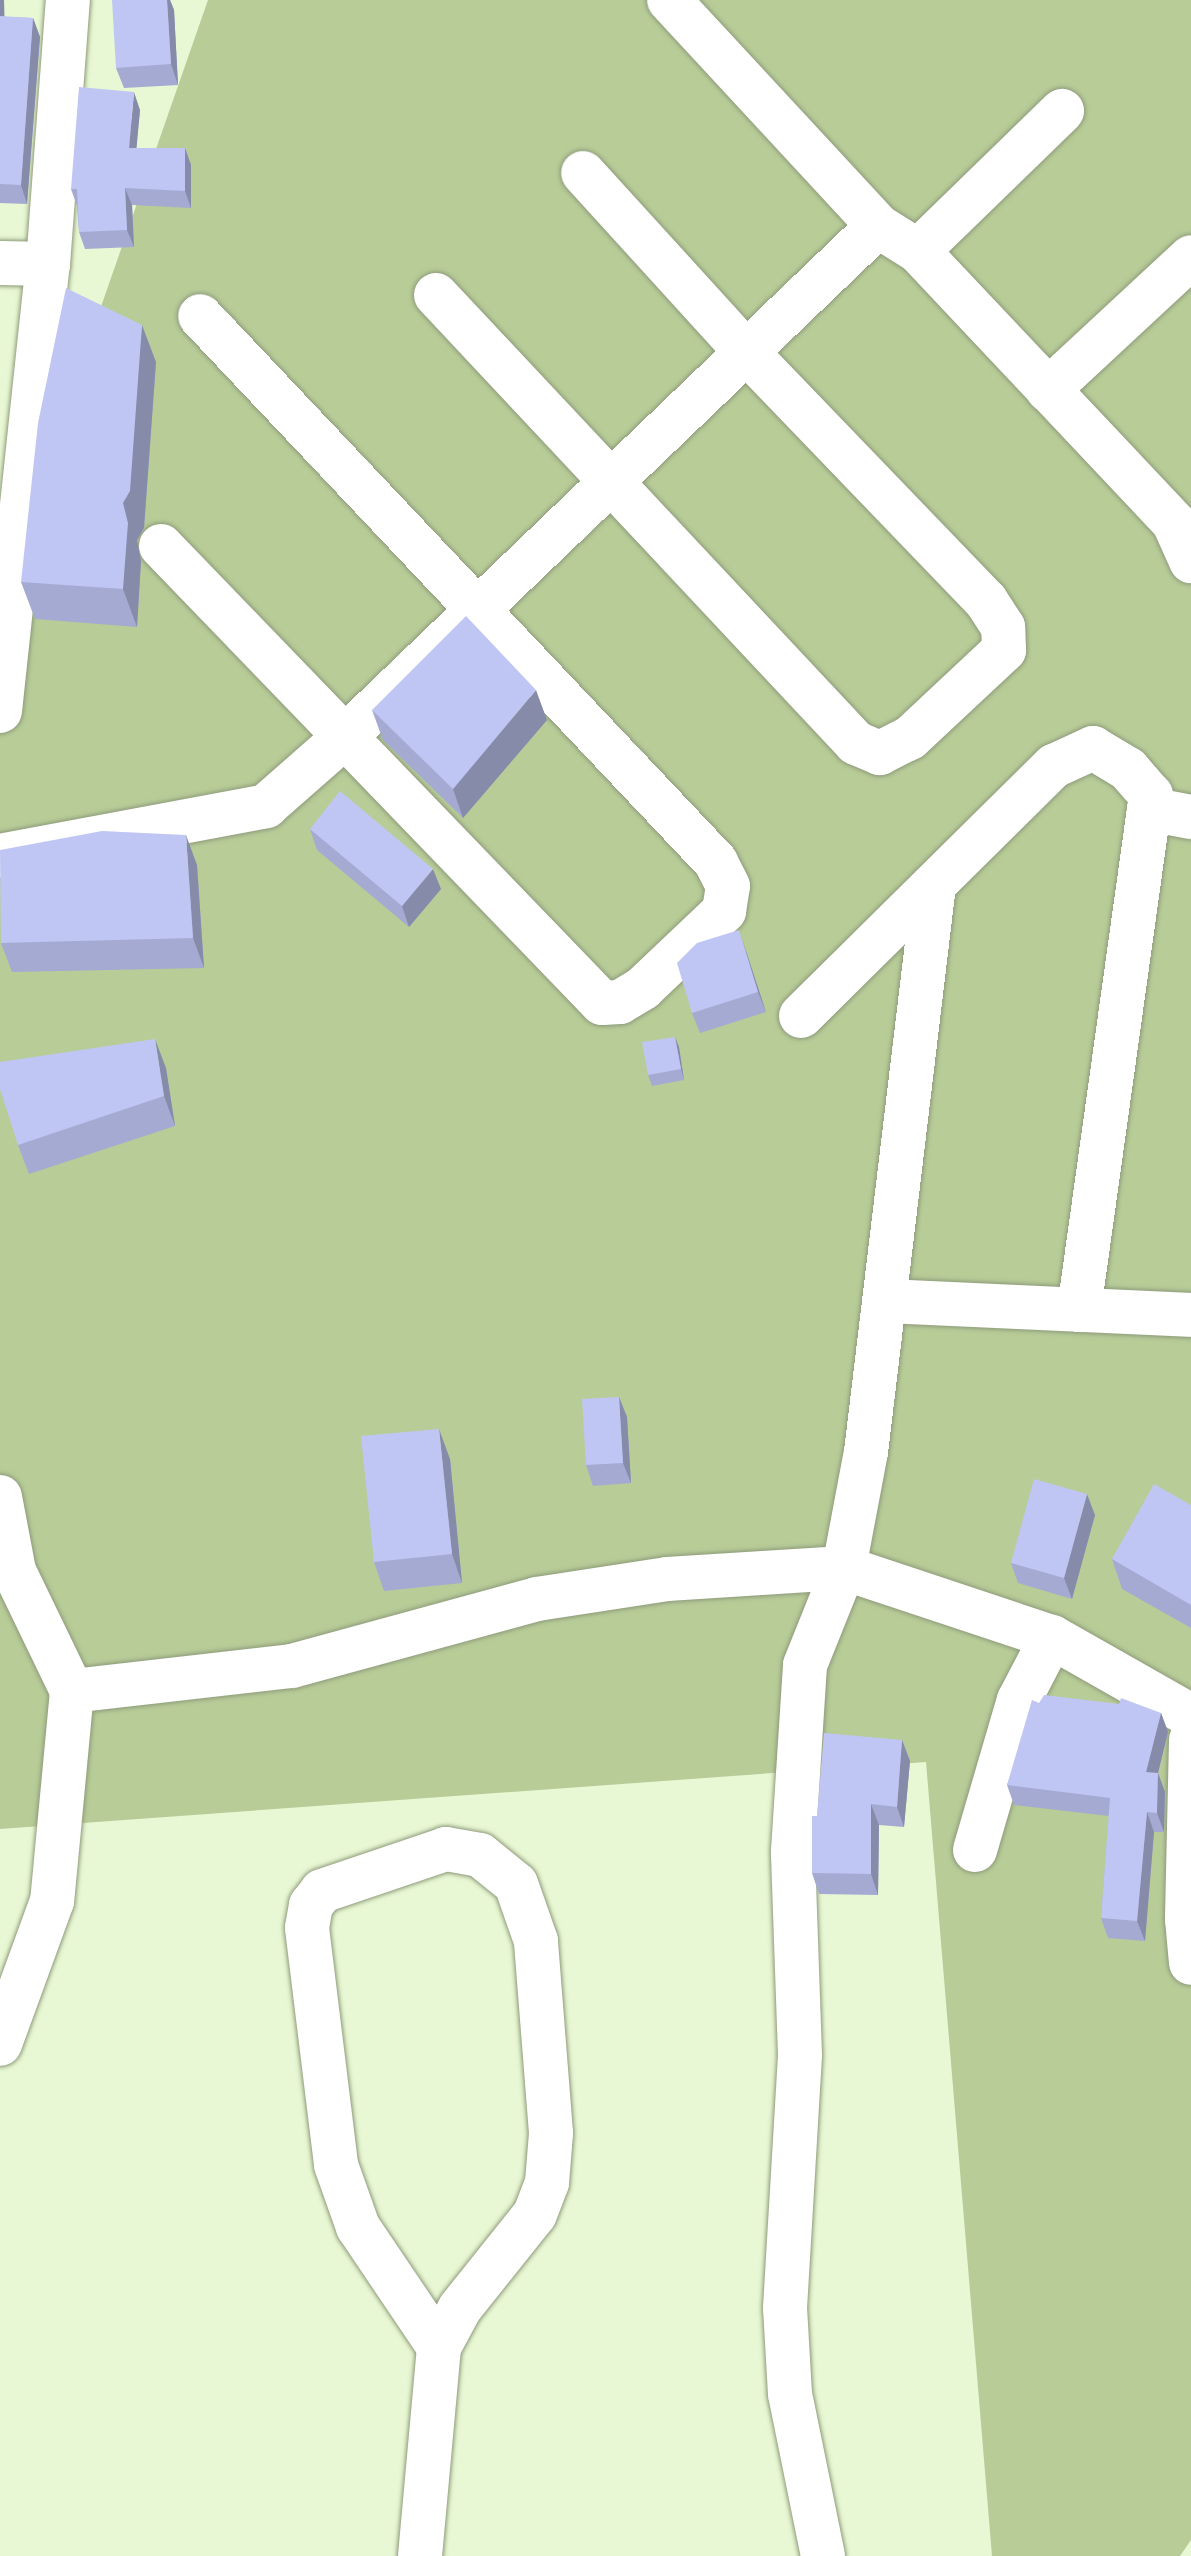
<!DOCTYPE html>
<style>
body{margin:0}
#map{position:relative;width:1191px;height:2556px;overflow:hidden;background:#e9f8d4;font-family:"PT Sans Narrow",sans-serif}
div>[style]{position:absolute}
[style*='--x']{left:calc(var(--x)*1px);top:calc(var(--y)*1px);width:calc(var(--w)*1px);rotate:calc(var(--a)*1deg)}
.green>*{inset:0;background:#b8cc98}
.roads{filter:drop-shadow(0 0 2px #8e9b7b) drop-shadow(0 0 2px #8e9b7b)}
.minor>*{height:44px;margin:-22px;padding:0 22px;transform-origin:22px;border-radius:22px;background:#fff}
.wall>*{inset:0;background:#a4aad1}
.shaded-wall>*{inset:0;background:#868baa}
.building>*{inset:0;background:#bfc6f3}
span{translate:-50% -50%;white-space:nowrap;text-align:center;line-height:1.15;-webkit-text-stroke:7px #fefefe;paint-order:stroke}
</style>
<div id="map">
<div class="green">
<div style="clip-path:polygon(208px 0,1191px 0,1191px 2540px,1180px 2556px,992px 2556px,926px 1762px,0 1829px,0 596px)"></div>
</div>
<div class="roads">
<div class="minor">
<div style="--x:669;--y:0;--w:308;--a:47.2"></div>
<div style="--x:878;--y:226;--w:47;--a:32"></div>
<div style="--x:918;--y:251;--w:374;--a:46.7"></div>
<div style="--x:1174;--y:523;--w:42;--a:65.9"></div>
<div style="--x:918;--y:251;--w:201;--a:-44.2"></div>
<div style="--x:0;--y:263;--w:48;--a:1.2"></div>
<div style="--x:436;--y:295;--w:614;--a:46.85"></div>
<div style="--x:856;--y:743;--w:26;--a:23"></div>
<div style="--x:880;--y:753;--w:34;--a:-27"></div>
<div style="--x:910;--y:738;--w:129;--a:-43.1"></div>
<div style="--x:1004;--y:650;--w:23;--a:-92"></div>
<div style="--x:1003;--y:627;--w:31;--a:-123"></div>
<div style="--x:986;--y:601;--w:346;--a:-133.9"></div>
<div style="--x:746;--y:352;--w:242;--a:-132.3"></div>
<div style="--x:1048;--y:390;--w:195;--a:-42.9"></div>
<div style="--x:161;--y:546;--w:635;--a:46.02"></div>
<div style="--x:602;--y:1003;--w:18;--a:-3"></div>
<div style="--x:620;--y:1002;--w:27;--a:-31"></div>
<div style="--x:643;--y:988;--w:112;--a:-43.5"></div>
<div style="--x:724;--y:911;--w:25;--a:-81"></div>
<div style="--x:728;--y:886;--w:27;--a:-117"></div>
<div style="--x:716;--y:862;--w:751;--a:-133.38"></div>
<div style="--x:0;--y:711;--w:450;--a:-83.9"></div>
<div style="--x:48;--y:264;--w:265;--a:-85.7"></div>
<div style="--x:1149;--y:809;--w:43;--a:10.8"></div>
<div style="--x:0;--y:856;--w:271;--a:-10.6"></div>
<div style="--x:266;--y:806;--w:109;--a:-41.3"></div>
<div style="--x:348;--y:734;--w:734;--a:-43.79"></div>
<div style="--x:801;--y:1016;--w:356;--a:-44.7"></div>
<div style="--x:1054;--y:766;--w:43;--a:-24.8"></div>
<div style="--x:1093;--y:748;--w:41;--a:31"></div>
<div style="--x:1128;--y:769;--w:35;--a:49"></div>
<div style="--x:1151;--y:795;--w:520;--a:97.96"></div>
<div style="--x:886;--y:1301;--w:305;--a:2.6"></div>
<div style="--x:0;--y:1497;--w:75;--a:79.3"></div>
<div style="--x:14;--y:1571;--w:133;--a:64.2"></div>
<div style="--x:72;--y:1691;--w:211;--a:95.4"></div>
<div style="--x:52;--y:1901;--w:152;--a:110"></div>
<div style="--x:72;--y:1691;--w:221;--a:-6.5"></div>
<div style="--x:292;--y:1666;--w:254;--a:-15.3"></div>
<div style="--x:537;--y:1599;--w:132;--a:-8.7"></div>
<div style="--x:667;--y:1579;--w:177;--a:-3.6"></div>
<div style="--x:844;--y:1568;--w:219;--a:18.4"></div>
<div style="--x:1052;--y:1637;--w:160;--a:29.6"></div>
<div style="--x:1191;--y:1740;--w:179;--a:91.3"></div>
<div style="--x:1187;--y:1919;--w:44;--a:84.8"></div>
<div style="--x:975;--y:1850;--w:156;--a:-73.7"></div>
<div style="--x:1019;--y:1700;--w:71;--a:-62.4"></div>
<div style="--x:420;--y:2556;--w:210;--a:-84.8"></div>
<div style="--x:439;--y:2347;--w:44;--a:-61.7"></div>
<div style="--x:460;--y:2308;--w:120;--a:-51.4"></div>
<div style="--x:535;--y:2214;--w:33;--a:-69"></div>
<div style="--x:547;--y:2183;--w:50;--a:-85.4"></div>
<div style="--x:551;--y:2133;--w:193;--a:-94.5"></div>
<div style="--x:536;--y:1941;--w:60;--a:-109.3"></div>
<div style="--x:516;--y:1884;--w:46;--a:-141.1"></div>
<div style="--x:480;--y:1855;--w:35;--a:-170"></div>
<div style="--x:446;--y:1849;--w:131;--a:161.3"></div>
<div style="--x:322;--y:1891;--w:18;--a:128"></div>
<div style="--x:311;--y:1905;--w:23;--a:100"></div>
<div style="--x:307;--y:1928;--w:239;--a:83"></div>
<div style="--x:336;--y:2165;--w:66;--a:70.5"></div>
<div style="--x:358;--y:2227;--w:145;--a:56"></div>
<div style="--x:823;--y:2556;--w:165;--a:-101.5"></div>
<div style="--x:790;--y:2394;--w:86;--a:-93.3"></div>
<div style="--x:785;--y:2308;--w:253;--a:-86.6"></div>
<div style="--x:800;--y:2055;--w:204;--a:-92"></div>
<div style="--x:793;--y:1851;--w:186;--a:-86.3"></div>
<div style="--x:805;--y:1665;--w:105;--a:-68.1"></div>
<div style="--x:844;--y:1568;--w:118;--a:-79.3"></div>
<div style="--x:866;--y:1452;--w:571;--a:-83.16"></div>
</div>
</div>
<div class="wall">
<div style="clip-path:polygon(0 0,4px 17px,33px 18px,40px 37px,27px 204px,0 203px)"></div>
<div style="clip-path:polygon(167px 0,170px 0,174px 10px,178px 85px,124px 88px,116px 68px)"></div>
<div style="clip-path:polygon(140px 110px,136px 148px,185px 148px,191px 165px,191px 208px,132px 205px,134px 247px,85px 249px,79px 232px,77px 206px,71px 189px)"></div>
<div style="clip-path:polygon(156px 362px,144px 528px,137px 540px,141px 561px,137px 627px,35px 619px,21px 582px)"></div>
<div style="clip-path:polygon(372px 710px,547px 720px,463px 818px,383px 740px)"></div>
<div style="clip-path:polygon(310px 829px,441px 889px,409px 927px,317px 850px)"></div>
<div style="clip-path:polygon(197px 865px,204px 968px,12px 972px,1px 943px)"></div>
<div style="clip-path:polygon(746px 951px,766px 1012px,700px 1033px,692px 1013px)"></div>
<div style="clip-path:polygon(675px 1037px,679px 1047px,684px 1080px,652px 1086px,648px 1075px)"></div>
<div style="clip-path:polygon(166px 1068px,175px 1126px,29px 1174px,18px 1145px)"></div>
<div style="clip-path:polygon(619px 1397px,627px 1417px,631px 1483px,593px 1486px,586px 1465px)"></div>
<div style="clip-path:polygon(450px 1459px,462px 1583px,384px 1591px,374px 1562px)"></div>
<div style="clip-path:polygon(1191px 1505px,1191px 1628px,1122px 1589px,1112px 1559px)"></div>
<div style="clip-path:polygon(1095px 1515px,1072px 1599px,1018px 1583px,1011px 1563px)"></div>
<div style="clip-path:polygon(1039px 1703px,1161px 1713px,1168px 1732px,1158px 1773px,1165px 1792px,1164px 1832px,1154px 1832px,1145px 1941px,1108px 1938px,1101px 1918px,1109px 1816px,1014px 1805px,1007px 1785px)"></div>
<div style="clip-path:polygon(902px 1740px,910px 1761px,904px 1827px,879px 1825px,878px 1895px,819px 1894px,812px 1873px,817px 1816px)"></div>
</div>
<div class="shaded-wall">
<div style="clip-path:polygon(0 0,4px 0,5px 35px,0 21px)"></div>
<div style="clip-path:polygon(167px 0,170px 0,174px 10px,178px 85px,171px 64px)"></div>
<div style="clip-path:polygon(33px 18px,40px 37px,27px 204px,21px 185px)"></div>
<div style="clip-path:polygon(134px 92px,140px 110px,135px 165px,129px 148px)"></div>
<div style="clip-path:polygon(185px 148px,191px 165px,191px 208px,185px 191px)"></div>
<div style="clip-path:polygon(125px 188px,132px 205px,134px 247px,127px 230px)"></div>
<div style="clip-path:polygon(142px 325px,156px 362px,144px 528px,137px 540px,141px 561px,137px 627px,123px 589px,123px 503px)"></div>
<div style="clip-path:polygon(536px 690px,547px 720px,463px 818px,453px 789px)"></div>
<div style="clip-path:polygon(186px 835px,197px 865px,204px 968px,193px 938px)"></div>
<div style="clip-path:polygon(433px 869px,441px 889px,409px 927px,402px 906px)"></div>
<div style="clip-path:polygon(739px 930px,746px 951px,766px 1012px,758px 992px)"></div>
<div style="clip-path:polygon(675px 1037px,679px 1047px,684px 1080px,681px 1069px)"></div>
<div style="clip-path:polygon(155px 1039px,166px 1068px,175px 1126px,164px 1096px)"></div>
<div style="clip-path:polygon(619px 1397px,627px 1417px,631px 1483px,623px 1463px)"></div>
<div style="clip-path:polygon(439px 1429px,450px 1459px,462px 1583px,452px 1554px)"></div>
<div style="clip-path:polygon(1087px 1494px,1095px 1515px,1072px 1599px,1064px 1578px)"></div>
<div style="clip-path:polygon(1161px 1713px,1168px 1732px,1158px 1773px,1165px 1792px,1164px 1832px,1157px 1813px,1146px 1772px)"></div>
<div style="clip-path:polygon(902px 1740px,910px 1761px,904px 1827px,897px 1807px)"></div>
<div style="clip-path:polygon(871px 1804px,879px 1825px,878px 1895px,871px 1874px)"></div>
<div style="clip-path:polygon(1147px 1812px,1154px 1832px,1145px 1941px,1137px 1921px)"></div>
</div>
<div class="building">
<div style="clip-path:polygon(112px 0,167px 0,171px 64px,116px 68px)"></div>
<div style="clip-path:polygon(0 16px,33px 18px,21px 185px,0 184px)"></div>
<div style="clip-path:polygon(79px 87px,134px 92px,129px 148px,185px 148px,185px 191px,125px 188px,127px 230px,79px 232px,77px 189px,71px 189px)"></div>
<div style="clip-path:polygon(66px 288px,142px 325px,130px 491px,123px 503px,128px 523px,123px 589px,21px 582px,38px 423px)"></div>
<div style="clip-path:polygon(466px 616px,536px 690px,453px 789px,372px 710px)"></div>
<div style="clip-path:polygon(340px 791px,433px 869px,402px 906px,310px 829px)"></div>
<div style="clip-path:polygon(102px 831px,186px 835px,193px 938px,1px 943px,0 850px)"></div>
<div style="clip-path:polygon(739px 930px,758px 992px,692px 1013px,677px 963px,697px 943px)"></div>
<div style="clip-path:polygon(675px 1037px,681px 1069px,648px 1075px,642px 1042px)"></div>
<div style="clip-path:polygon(155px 1039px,164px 1096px,18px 1145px,0 1089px,0 1062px)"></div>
<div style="clip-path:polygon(619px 1397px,623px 1463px,586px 1465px,582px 1399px)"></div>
<div style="clip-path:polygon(439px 1429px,452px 1554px,374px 1562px,361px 1436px)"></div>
<div style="clip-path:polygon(1034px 1479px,1087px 1494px,1064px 1578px,1011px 1563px)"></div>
<div style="clip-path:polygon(1154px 1484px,1191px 1505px,1191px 1605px,1112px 1559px)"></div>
<div style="clip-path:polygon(1044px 1695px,1119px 1704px,1121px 1698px,1161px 1713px,1146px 1772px,1158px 1773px,1157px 1813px,1147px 1812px,1137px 1921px,1101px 1918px,1110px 1798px,1007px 1785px,1032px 1700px,1039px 1703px)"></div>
<div style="clip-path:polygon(824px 1733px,902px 1740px,897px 1807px,871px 1804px,871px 1874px,812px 1873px,812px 1816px,817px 1816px)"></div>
</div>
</div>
